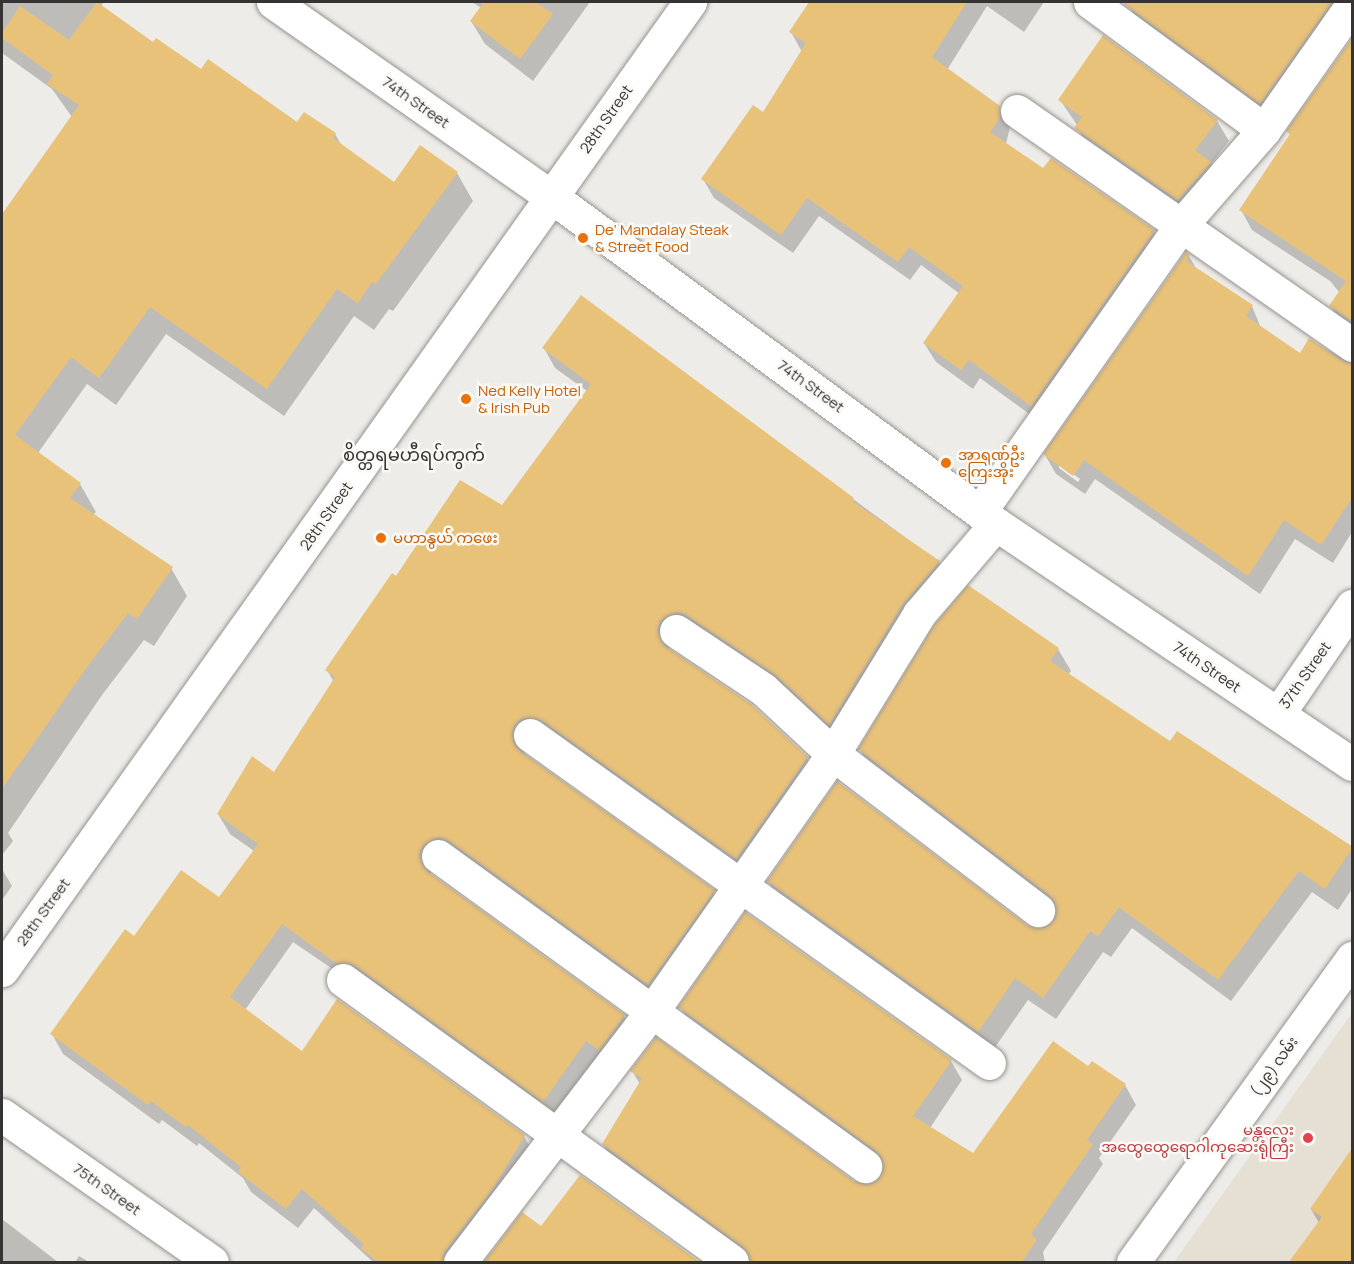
<!DOCTYPE html>
<meta charset="utf-8">
<style>
body{margin:0}
#map{position:relative;width:1354px;height:1264px;overflow:hidden;background:#eeece8;font-family:Manrope,"Noto Sans Myanmar",sans-serif}
div>[style]{position:absolute}
[style*='--x']{left:calc(var(--x)*1px);top:calc(var(--y)*1px);width:calc(var(--w)*1px);rotate:calc(var(--a)*1deg)}
.built>*{inset:0;background:#e5dfd4}
.shadow>*{inset:0;background:#0003}
.building>*{inset:0;background:#e9c27a}
.roads{filter:drop-shadow(0 0 2px #95938f) drop-shadow(0 0 2px #95938f)}
.street>*{height:33px;margin:-16.5px;padding:0 16.5px;transform-origin:16.5px;border-radius:16.5px;background:#fff}
.secondary>*{height:33px;margin:-16.5px;padding:0 16.5px;transform-origin:16.5px;border-radius:16.5px;background:#fff}
.dots>*{width:16px;height:16px;translate:-50% -50%;box-sizing:border-box;border:3px solid #fbf9f5;border-radius:50%}
span{translate:-50% -50%;white-space:nowrap;text-align:center;line-height:1.15;-webkit-text-stroke:5px #fbf9f5;paint-order:stroke}
.street-label{font-size:15px;color:#353433}
.food-label{font-size:15px;color:#c56008}
.left{translate:0 -50%;text-align:left}
.health-label{font-size:15px;color:#be3a42}
.right{translate:-100% -50%;text-align:right}
.quarter-label{font-size:18px;color:#353433}
.frame{position:absolute;inset:0;border:3px solid #353433;pointer-events:none}
</style>
<div id="map">
<div class="built">
<div style="clip-path:polygon(1352px 1013px,1352px 1262px,1174px 1262px)"></div>
</div>
<div class="shadow">
<div style="clip-path:polygon(2px 2px,104px 2px,101px 6px,154px 45px,298px 124px,335px 134px,342px 146px,395px 184px,457px 173px,473px 201px,393px 311px,389px 309px,374px 330px,354px 316px,284px 416px,166px 334px,116px 405px,87px 384px,38px 453px,80px 484px,96px 512px,93px 515px,171px 568px,187px 596px,154px 646px,144px 640px,102px 695px,8px 833px,13px 841px,2px 855px,2px 216px,72px 117px,52px 89px,2px 53px)"></div>
<div style="clip-path:polygon(472px 2px,590px 2px,533px 81px,485px 44px,471px 21px,481px 8px)"></div>
<div style="clip-path:polygon(810px 2px,1044px 2px,1024px 32px,987px 6px,947px 70px,998px 107px,1010px 127px,1006px 144px,1044px 170px,1154px 231px,1165px 251px,1043px 424px,980px 378px,973px 389px,936px 362px,924px 343px,960px 294px,921px 265px,910px 280px,819px 216px,793px 253px,714px 198px,703px 179px,763px 114px,802px 52px,791px 32px)"></div>
<div style="clip-path:polygon(1128px 2px,1352px 2px,1271px 122px,1137px 24px)"></div>
<div style="clip-path:polygon(1352px 39px,1352px 334px,1343px 326px,1331px 306px,1340px 293px,1330px 281px,1252px 230px,1241px 210px,1290px 135px,1288px 131px)"></div>
<div style="clip-path:polygon(1060px 100px,1217px 121px,1229px 141px,1211px 164px,1222px 183px,1190px 220px,1087px 148px,1077px 125px)"></div>
<div style="clip-path:polygon(evenodd,1189px 256px,1197px 270px,1252px 306px,1261px 328px,1300px 355px,1310px 340px,1352px 364px,1352px 532px,1333px 563px,1295px 539px,1260px 594px,1095px 479px,1085px 494px,1056px 474px,1045px 455px,1189px 256px,1059px 464px,1080px 479px,1078px 482px,1059px 468px,1059px 464px)"></div>
<div style="clip-path:polygon(544px 348px,853px 499px,939px 562px,950px 581px,841px 743px,672px 640px,668px 650px,807px 758px,818px 777px,748px 878px,525px 745px,524px 756px,713px 891px,725px 911px,659px 1004px,434px 864px,430px 875px,624px 1016px,636px 1036px,554px 1120px,293px 942px,245px 1010px,303px 1054px,524px 1136px,535px 1156px,462px 1262px,373px 1262px,314px 1208px,298px 1228px,251px 1192px,243px 1178px,199px 1143px,197px 1146px,162px 1120px,159px 1124px,63px 1054px,52px 1034px,135px 938px,219px 899px,254px 851px,230px 834px,218px 814px,274px 774px,334px 682px,327px 670px,397px 578px,503px 507px,587px 391px,555px 368px)"></div>
<div style="clip-path:polygon(1058px 649px,1071px 671px,1068px 675px,1170px 743px,1178px 733px,1352px 849px,1352px 889px,1338px 910px,1312px 892px,1231px 1001px,1132px 928px,1111px 957px,1103px 952px,1056px 1019px,1028px 1000px,991px 1053px,781px 903px,768px 881px,1026px 926px,1045px 929px,1055px 922px,1056px 911px,872px 772px,860px 749px)"></div>
<div style="clip-path:polygon(2px 869px,12px 886px,2px 900px)"></div>
<div style="clip-path:polygon(680px 1007px,951px 1061px,962px 1080px,930px 1128px,973px 1155px,1089px 1068px,1125px 1085px,1136px 1105px,1099px 1158px,1103px 1164px,1043px 1252px,1045px 1262px,751px 1262px,615px 1164px,603px 1144px,640px 1084px,632px 1071px,853px 1183px,864px 1186px,881px 1179px,885px 1168px,691px 1027px)"></div>
<div style="clip-path:polygon(1352px 1150px,1319px 1223px,1311px 1209px)"></div>
<div style="clip-path:polygon(2px 1219px,58px 1262px,2px 1262px)"></div>
<div style="clip-path:polygon(79px 1256px,89px 1262px,75px 1262px)"></div>
</div>
<div class="building">
<div style="clip-path:polygon(97px 2px,153px 42px,156px 38px,201px 69px,208px 59px,297px 122px,304px 112px,336px 133px,333px 138px,394px 182px,420px 145px,458px 172px,376px 284px,372px 282px,358px 303px,337px 289px,267px 389px,150px 307px,99px 378px,71px 357px,15px 435px,81px 483px,70px 498px,173px 567px,137px 619px,128px 613px,87px 667px,2px 789px,2px 214px,79px 105px,47px 84px,53px 75px,2px 38px,2px 33px,20px 6px,69px 40px)"></div>
<div style="clip-path:polygon(484px 2px,536px 2px,553px 14px,520px 59px,470px 21px)"></div>
<div style="clip-path:polygon(809px 2px,967px 2px,932px 57px,1000px 106px,1000px 118px,990px 132px,1043px 168px,1051px 158px,1155px 230px,1031px 406px,969px 360px,961px 370px,923px 343px,963px 286px,909px 247px,898px 262px,807px 198px,781px 235px,701px 179px,753px 105px,763px 112px,806px 43px,789px 32px)"></div>
<div style="clip-path:polygon(1126px 2px,1332px 2px,1260px 104px,1124px 4px)"></div>
<div style="clip-path:polygon(1103px 35px,1218px 120px,1195px 150px,1211px 162px,1178px 200px,1074px 128px,1082px 117px,1058px 100px)"></div>
<div style="clip-path:polygon(1353px 37px,1353px 322px,1329px 306px,1346px 281px,1239px 210px,1290px 134px,1286px 131px)"></div>
<div style="clip-path:polygon(1186px 252px,1190px 255px,1186px 261px,1253px 305px,1246px 316px,1300px 353px,1309px 338px,1341px 360px,1353px 363px,1353px 496px,1321px 545px,1284px 520px,1248px 576px,1084px 460px,1073px 476px,1043px 454px)"></div>
<div style="clip-path:polygon(581px 295px,854px 498px,852px 501px,940px 561px,903px 604px,829px 725px,774px 674px,686px 615px,677px 612px,661px 620px,657px 630px,665px 646px,751px 704px,808px 757px,736px 859px,541px 720px,523px 718px,514px 725px,513px 742px,519px 750px,715px 890px,648px 985px,449px 841px,439px 837px,423px 845px,419px 855px,427px 871px,625px 1015px,599px 1050px,586px 1041px,543px 1102px,354px 965px,336px 963px,282px 924px,230px 997px,302px 1051px,337px 999px,525px 1135px,494px 1187px,445px 1251px,442px 1263px,379px 1263px,361px 1248px,364px 1244px,302px 1189px,286px 1209px,238px 1172px,241px 1167px,188px 1125px,186px 1127px,151px 1101px,148px 1105px,50px 1034px,125px 929px,134px 936px,181px 870px,219px 897px,258px 844px,217px 814px,252px 756px,274px 772px,335px 677px,325px 670px,392px 573px,396px 576px,460px 480px,502px 505px,591px 384px,542px 348px)"></div>
<div style="clip-path:polygon(968px 585px,1059px 648px,1050px 661px,1170px 741px,1177px 731px,1353px 847px,1325px 889px,1299px 871px,1218px 980px,1119px 907px,1098px 936px,1090px 931px,1043px 998px,1015px 978px,978px 1032px,767px 881px,837px 781px,1027px 925px,1045px 927px,1053px 921px,1055px 903px,1049px 895px,858px 749px,934px 625px)"></div>
<div style="clip-path:polygon(745px 912px,952px 1060px,913px 1116px,973px 1153px,1053px 1041px,1088px 1066px,1092px 1061px,1126px 1084px,1087px 1140px,1093px 1144px,1031px 1234px,1037px 1239px,1021px 1263px,750px 1263px,743px 1247px,602px 1144px,642px 1078px,630px 1071px,656px 1037px,854px 1181px,872px 1183px,880px 1176px,882px 1159px,876px 1151px,678px 1007px)"></div>
<div style="clip-path:polygon(1353px 1147px,1353px 1263px,1288px 1263px,1322px 1217px,1310px 1209px)"></div>
<div style="clip-path:polygon(580px 1175px,701px 1263px,483px 1263px,522px 1212px,541px 1226px)"></div>
</div>
<div class="roads">
<div class="street">
<div style="--x:1090;--y:2;--w:216;--a:36.3"></div>
<div style="--x:1017;--y:111;--w:409;--a:34.9"></div>
<div style="--x:981;--y:510;--w:350;--a:-54.9"></div>
<div style="--x:1182;--y:224;--w:125;--a:-48.9"></div>
<div style="--x:1264;--y:130;--w:153;--a:-54.9"></div>
<div style="--x:676;--y:631;--w:105;--a:33.7"></div>
<div style="--x:763;--y:689;--w:96;--a:42.9"></div>
<div style="--x:833;--y:754;--w:258;--a:37.3"></div>
<div style="--x:1278;--y:714;--w:131;--a:-55.6"></div>
<div style="--x:530;--y:735;--w:564;--a:35.55"></div>
<div style="--x:438;--y:856;--w:528;--a:35.98"></div>
<div style="--x:2;--y:970;--w:1188;--a:-54.6"></div>
<div style="--x:343;--y:980;--w:480;--a:35.9"></div>
<div style="--x:2;--y:1115;--w:256;--a:35"></div>
<div style="--x:460;--y:1262;--w:317;--a:-52.6"></div>
<div style="--x:653;--y:1010;--w:313;--a:-54.9"></div>
<div style="--x:833;--y:754;--w:164;--a:-58.4"></div>
<div style="--x:919;--y:614;--w:118;--a:-49.5"></div>
<div style="--x:1133;--y:1262;--w:375;--a:-54.2"></div>
</div>
<div class="secondary">
<div style="--x:273;--y:2;--w:340;--a:35"></div>
<div style="--x:552;--y:197;--w:551;--a:36.37"></div>
<div style="--x:996;--y:524;--w:429;--a:34"></div>
</div>
</div>
<div class="dots">
<div style="left:583px;top:238px;background:#e8710a"></div>
<div style="left:466px;top:399px;background:#e8710a"></div>
<div style="left:946px;top:463px;background:#e8710a"></div>
<div style="left:381px;top:538px;background:#e8710a"></div>
<div style="left:1308px;top:1138px;background:#e0444e"></div>
</div>
<div class="street-label">
<span style="left:416px;top:102px;rotate:35deg">74th Street</span>
<span style="left:606px;top:119px;rotate:-55deg">28th Street</span>
<span style="left:811px;top:386px;rotate:36deg">74th Street</span>
<span style="left:326px;top:516px;rotate:-55deg">28th Street</span>
<span style="left:1207px;top:667px;rotate:34deg">74th Street</span>
<span style="left:1305px;top:675px;rotate:-55deg">37th Street</span>
<span style="left:43px;top:912px;rotate:-54deg">28th Street</span>
<span style="left:1274px;top:1066px;rotate:-54deg">(၂၉) လမ်း</span>
<span style="left:107px;top:1189px;rotate:35deg">75th Street</span>
</div>
<div class="food-label">
<span class="left" style="left:595px;top:238px">De' Mandalay Steak<br>&amp; Street Food</span>
<span class="left" style="left:478px;top:399px">Ned Kelly Hotel<br>&amp; Irish Pub</span>
<span class="left" style="left:958px;top:463px">အာရုဏ်ဦး<br>ကြေးအိုး</span>
<span class="left" style="left:393px;top:538px">မဟာနွယ် ကဖေး</span>
</div>
<div class="health-label">
<span class="right" style="left:1294px;top:1138px">မန္တလေး<br>အထွေထွေရောဂါကုဆေးရုံကြီး</span>
</div>
<div class="quarter-label">
<span style="left:414px;top:454px">စိတ္တရမဟီရပ်ကွက်</span>
</div>
<div class="frame"></div>
</div>
